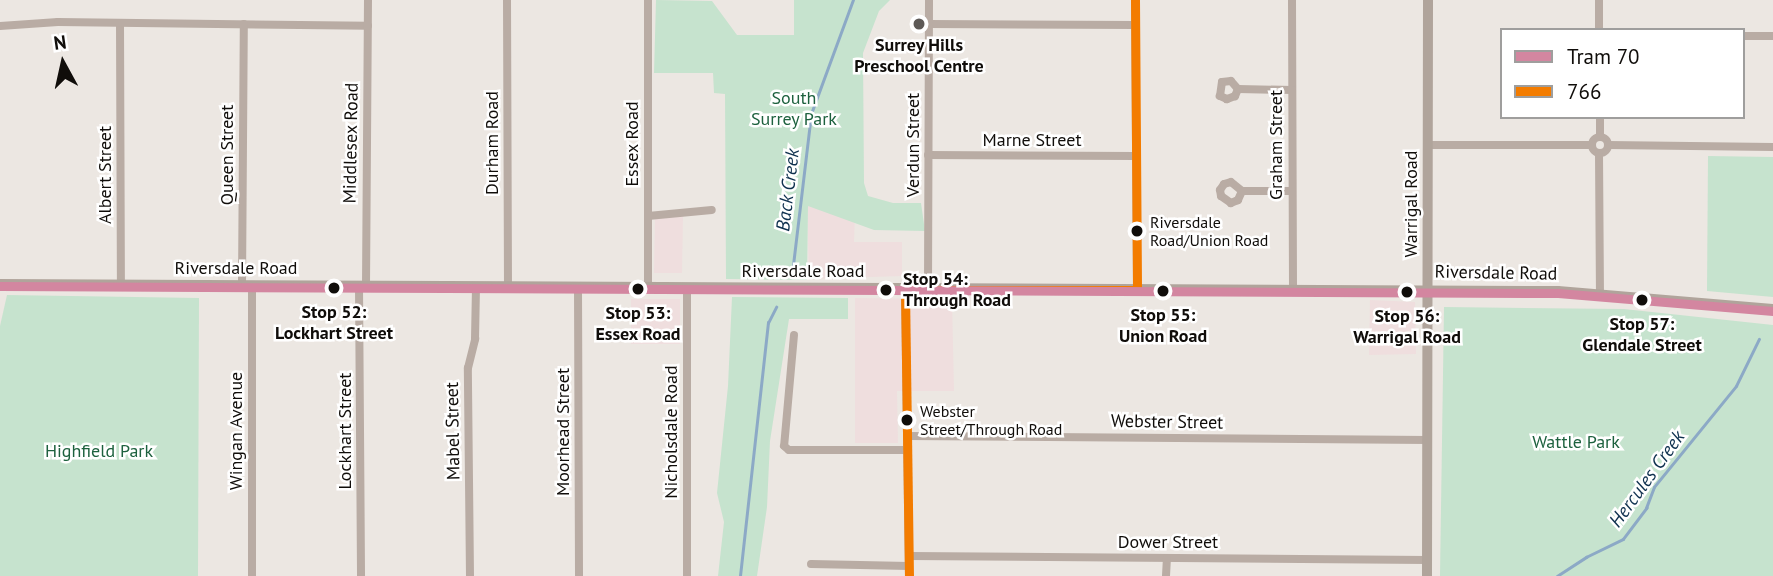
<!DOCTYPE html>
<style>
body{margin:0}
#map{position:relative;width:1773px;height:576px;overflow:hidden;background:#ece7e2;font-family:"PT Sans",sans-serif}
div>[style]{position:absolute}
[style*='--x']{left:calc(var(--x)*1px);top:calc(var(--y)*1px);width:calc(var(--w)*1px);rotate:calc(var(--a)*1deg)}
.commercial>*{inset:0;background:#efdede}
.green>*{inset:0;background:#c6e3ce}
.stream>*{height:2.5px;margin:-1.25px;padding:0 1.25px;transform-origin:1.25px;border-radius:1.25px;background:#8ca9c6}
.minor>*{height:8px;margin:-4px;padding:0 4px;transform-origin:4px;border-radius:4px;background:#b9aca4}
.minor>.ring{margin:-4px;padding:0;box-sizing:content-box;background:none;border:8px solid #b9aca4;border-radius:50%}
.major>*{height:10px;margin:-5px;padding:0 5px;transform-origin:5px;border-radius:5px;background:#b0a49b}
.bus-1>*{height:9px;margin:-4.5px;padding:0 4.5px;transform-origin:4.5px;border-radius:4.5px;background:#f37c00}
.tram-1>*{height:9px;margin:-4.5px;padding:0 4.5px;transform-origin:4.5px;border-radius:4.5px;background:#d386a0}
.dots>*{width:19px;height:19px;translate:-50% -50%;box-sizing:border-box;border:4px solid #fff;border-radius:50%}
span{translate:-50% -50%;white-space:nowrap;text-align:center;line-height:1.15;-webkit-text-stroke:5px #fff;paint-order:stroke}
.bus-label{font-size:16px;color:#100d0a}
.left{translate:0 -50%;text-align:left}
.poi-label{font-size:18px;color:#100d0a;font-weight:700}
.park-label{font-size:18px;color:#1d613e}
.street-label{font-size:18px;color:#100d0a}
.stop-label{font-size:18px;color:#100d0a;font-weight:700}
.water-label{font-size:19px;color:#0e304e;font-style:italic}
.legend{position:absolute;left:1500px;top:28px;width:245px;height:91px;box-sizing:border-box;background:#fff;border:2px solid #9f9e9d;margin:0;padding:9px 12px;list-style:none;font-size:21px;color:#100d0a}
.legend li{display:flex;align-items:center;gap:14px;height:35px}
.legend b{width:35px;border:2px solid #9f9e9d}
.north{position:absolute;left:28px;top:28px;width:70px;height:70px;-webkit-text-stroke:5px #fff;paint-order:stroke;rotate:352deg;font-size:19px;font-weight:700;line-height:28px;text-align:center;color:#100d0a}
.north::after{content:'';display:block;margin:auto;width:24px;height:32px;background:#100d0a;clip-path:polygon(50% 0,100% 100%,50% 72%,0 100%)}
</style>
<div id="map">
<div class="commercial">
<div style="clip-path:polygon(807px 198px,855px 214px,854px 242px,902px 242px,902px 276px,809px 279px)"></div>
<div style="clip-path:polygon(683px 216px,682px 273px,654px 273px,655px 218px)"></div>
<div style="clip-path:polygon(855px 298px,952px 299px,954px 391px,897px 391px,898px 443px,855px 443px)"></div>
<div style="clip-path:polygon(631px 299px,680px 299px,680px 344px,631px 344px)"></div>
<div style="clip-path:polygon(1370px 300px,1415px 302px,1416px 354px,1369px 355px)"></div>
</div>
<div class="green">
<div style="clip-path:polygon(656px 0,712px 1px,737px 35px,794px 35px,794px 0,890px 0,879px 11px,863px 53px,864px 183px,868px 196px,893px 203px,921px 203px,925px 231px,874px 230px,808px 206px,807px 280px,726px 279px,725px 94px,714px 93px,713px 73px,654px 73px)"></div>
<div style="clip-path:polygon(1708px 156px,1773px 157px,1773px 297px,1707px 291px)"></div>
<div style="clip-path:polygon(7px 295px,199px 298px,198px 576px,0 576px,0 326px)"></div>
<div style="clip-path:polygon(732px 297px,848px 298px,848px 319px,789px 319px,770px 441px,767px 507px,757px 576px,718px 576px,724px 522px,717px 493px,728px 386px)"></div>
<div style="clip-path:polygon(1444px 307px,1624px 309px,1773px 325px,1773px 576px,1440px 576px)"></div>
</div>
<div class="stream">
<div style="--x:793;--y:265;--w:152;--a:-83.2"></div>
<div style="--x:811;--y:114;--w:121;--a:-69.8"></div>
<div style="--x:740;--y:576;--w:255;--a:-83.7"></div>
<div style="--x:768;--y:323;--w:18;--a:-63"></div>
<div style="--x:1557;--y:576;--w:35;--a:-33"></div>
<div style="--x:1586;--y:557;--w:41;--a:-25.9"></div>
<div style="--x:1623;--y:539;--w:39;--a:-53"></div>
<div style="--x:1646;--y:508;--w:22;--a:-69"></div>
<div style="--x:1654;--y:487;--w:130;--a:-50.9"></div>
<div style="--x:1736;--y:386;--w:52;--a:-63.9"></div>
</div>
<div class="minor">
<div style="--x:507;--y:0;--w:287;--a:89.8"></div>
<div style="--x:1135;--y:0;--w:290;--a:89.6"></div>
<div style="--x:1292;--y:0;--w:290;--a:89.8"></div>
<div style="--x:1599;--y:0;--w:30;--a:90"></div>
<div style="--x:120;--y:23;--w:261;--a:89.8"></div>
<div style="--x:929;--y:24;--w:206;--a:0.3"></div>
<div style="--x:0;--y:26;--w:58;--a:-3.9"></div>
<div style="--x:58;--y:22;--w:310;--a:0.7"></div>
<div style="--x:1743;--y:36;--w:30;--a:0"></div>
<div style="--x:1238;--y:89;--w:8;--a:113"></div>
<div style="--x:1235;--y:96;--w:9;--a:159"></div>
<div style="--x:1227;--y:99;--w:8;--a:-157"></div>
<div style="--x:1220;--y:96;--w:14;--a:-82"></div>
<div style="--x:1222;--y:82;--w:9;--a:-6"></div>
<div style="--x:1231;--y:81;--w:11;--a:49"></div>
<div style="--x:1238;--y:89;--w:54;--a:1.1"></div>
<div style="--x:1600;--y:117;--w:20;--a:90"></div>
<div class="ring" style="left:1592px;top:137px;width:8px;height:8px"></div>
<div style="--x:1428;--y:145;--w:164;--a:0"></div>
<div style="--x:1608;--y:145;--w:165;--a:0.7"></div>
<div style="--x:1599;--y:154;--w:139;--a:89.6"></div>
<div style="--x:928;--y:155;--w:208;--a:0.3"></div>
<div style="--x:1242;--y:191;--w:10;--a:114"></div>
<div style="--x:1238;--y:200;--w:8;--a:157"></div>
<div style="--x:1231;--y:203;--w:12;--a:-145"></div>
<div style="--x:1221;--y:196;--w:6;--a:-99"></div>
<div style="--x:1220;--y:190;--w:7;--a:-56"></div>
<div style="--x:1224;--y:184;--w:7;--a:-16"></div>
<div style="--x:1231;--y:182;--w:14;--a:39"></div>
<div style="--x:1242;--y:191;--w:50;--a:0"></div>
<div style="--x:648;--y:216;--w:64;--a:-5.4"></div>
<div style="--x:242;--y:285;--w:261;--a:-89.6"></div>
<div style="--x:252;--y:285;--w:291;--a:90"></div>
<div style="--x:359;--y:286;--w:290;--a:89.6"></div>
<div style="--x:366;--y:286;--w:286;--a:-89.6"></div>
<div style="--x:578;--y:287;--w:289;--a:89.8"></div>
<div style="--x:648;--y:288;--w:288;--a:-90"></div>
<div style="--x:687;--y:288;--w:288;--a:90"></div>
<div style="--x:928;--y:289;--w:289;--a:-89.8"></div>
<div style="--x:905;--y:290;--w:286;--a:89.2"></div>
<div style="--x:794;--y:335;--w:111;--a:95.1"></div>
<div style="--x:784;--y:446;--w:6;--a:39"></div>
<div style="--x:789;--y:450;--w:118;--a:0"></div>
<div style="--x:907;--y:436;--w:521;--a:0.44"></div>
<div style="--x:909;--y:556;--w:518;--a:0.44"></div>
<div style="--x:811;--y:564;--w:98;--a:1.2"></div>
<div style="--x:470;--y:576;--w:208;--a:-90.6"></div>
<div style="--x:468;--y:368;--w:30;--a:-76"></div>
<div style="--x:475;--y:339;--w:52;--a:-88.9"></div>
<div style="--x:1166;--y:576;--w:18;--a:-87"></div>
</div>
<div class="major">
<div style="--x:0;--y:284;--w:1558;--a:0.26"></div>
<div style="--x:1558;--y:291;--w:216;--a:4.8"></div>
<div style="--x:1427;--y:576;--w:576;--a:-89.9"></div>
</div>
<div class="bus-1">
<div style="--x:1135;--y:0;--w:290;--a:89.6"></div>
<div style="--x:905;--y:290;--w:286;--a:89.2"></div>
<div style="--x:905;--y:290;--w:232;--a:0"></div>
</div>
<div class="tram-1">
<div style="--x:0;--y:286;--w:1558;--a:0.26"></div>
<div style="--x:1558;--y:293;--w:216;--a:4.8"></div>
</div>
<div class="dots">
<div style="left:919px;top:24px;background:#5d5956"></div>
<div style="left:1137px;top:231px;background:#100d0a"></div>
<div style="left:334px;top:288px;background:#100d0a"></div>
<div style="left:638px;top:289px;background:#100d0a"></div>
<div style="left:886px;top:290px;background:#100d0a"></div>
<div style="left:1163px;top:291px;background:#100d0a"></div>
<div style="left:1407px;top:292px;background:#100d0a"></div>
<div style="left:1642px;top:300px;background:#100d0a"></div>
<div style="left:907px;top:420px;background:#100d0a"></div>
</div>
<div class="bus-label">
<span class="left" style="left:1150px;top:231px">Riversdale<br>Road/Union Road</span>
<span class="left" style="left:920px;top:420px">Webster<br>Street/Through Road</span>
</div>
<div class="poi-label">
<span style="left:919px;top:56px">Surrey Hills<br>Preschool Centre</span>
</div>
<div class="park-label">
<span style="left:794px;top:109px">South<br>Surrey Park</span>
<span style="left:1576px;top:442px">Wattle Park</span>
<span style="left:99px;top:451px">Highfield Park</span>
</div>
<div class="street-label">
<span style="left:1032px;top:140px">Marne Street</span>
<span style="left:351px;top:143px;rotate:-89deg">Middlesex Road</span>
<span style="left:492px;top:143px;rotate:-90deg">Durham Road</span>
<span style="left:632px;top:144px;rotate:-90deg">Essex Road</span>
<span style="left:913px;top:145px;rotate:-90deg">Verdun Street</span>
<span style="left:1276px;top:145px;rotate:-90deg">Graham Street</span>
<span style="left:227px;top:155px;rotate:-90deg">Queen Street</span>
<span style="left:105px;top:175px;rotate:-90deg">Albert Street</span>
<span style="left:1411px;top:204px;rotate:-90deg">Warrigal Road</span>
<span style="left:236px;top:268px">Riversdale Road</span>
<span style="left:803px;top:271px">Riversdale Road</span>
<span style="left:1496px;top:273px;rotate:1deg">Riversdale Road</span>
<span style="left:1167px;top:422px;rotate:1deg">Webster Street</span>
<span style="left:236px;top:431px;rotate:-90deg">Wingan Avenue</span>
<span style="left:345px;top:431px;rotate:-90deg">Lockhart Street</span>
<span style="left:453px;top:431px;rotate:-91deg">Mabel Street</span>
<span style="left:563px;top:432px;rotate:-90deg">Moorhead Street</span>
<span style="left:671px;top:432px;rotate:-90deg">Nicholsdale Road</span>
<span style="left:1168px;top:542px">Dower Street</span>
</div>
<div class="stop-label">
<span class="left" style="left:903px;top:290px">Stop 54:<br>Through Road</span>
<span style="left:334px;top:323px">Stop 52:<br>Lockhart Street</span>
<span style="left:638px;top:324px">Stop 53:<br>Essex Road</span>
<span style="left:1163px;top:326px">Stop 55:<br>Union Road</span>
<span style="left:1407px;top:327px">Stop 56:<br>Warrigal Road</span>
<span style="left:1642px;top:335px">Stop 57:<br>Glendale Street</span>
</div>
<div class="water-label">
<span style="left:788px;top:190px;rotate:-83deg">Back Creek</span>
<span style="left:1647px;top:479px;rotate:-54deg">Hercules Creek</span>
</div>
<ul class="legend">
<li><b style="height:9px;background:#d386a0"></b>Tram 70</li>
<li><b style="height:9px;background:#f37c00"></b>766</li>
</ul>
<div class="north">N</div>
</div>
